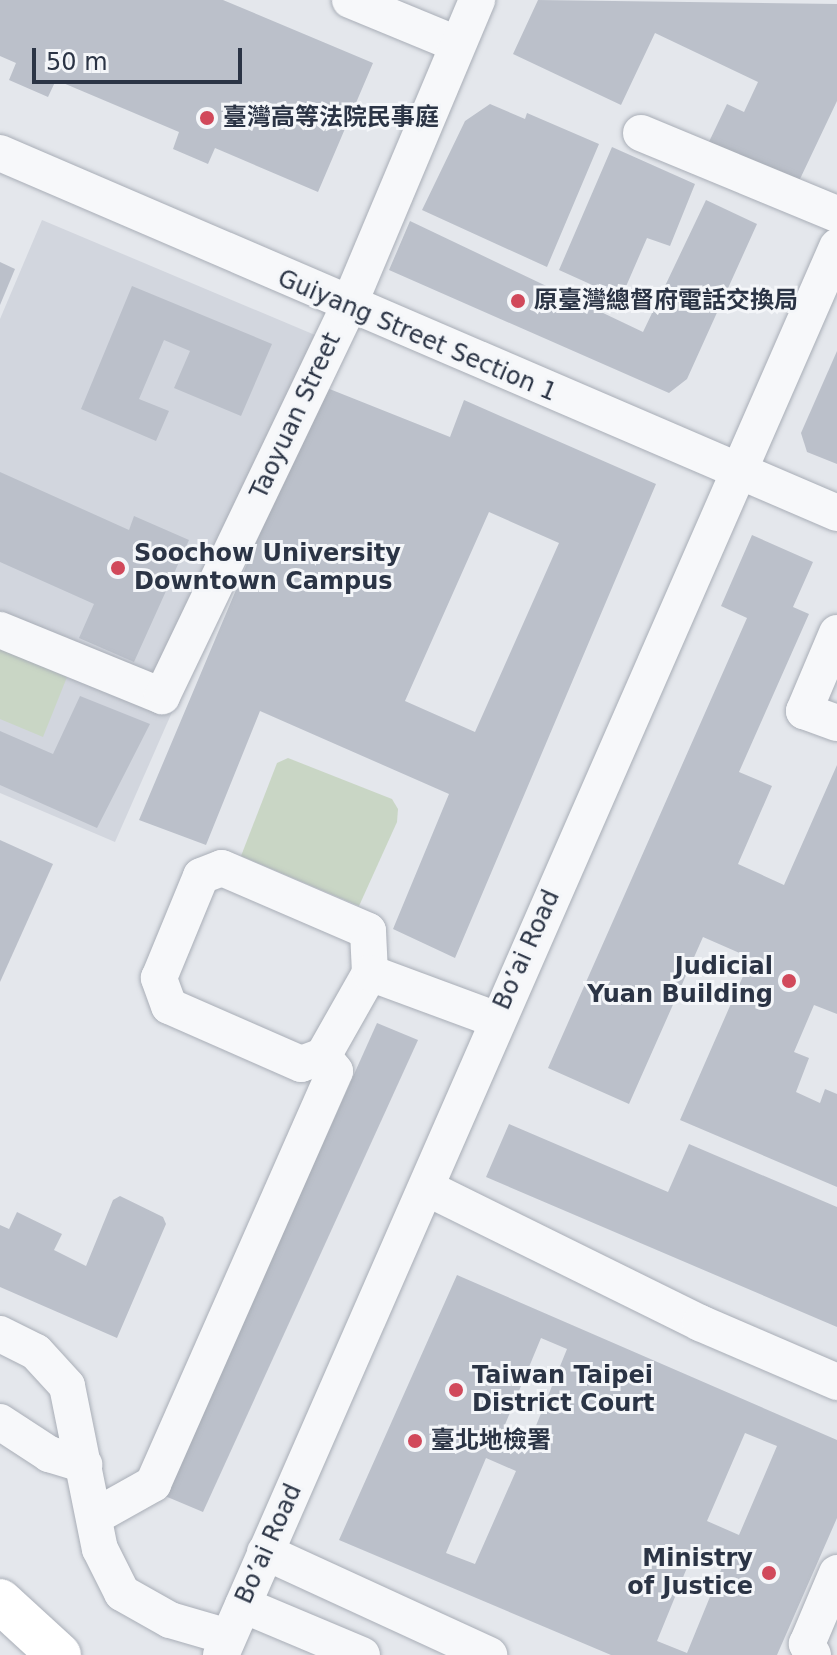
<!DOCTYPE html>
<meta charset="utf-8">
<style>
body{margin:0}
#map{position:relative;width:837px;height:1655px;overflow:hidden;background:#e4e7ec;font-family:"DejaVu Sans","Noto Sans TC",sans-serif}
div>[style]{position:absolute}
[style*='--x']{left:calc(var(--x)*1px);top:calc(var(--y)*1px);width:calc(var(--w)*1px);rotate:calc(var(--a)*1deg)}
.built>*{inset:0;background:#d2d6de}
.green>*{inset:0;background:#c9d6c5}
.building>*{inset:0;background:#bbc0ca}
.roads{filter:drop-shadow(0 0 2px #a9aeb7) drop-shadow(0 0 2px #a9aeb7)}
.minor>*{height:36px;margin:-18px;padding:0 18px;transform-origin:18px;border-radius:18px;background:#f7f8fa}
.major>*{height:44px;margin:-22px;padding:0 22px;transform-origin:22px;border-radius:22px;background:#fff}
.dots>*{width:22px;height:22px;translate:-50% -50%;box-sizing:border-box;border:4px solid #f4f6f9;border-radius:50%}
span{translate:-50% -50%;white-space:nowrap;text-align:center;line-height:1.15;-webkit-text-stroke:6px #f4f6f9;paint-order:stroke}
.poi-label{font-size:24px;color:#2b3445;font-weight:700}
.left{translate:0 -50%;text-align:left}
.right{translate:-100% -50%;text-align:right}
.street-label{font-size:24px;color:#2b3445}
.scale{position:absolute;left:32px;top:48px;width:210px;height:36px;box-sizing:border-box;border:4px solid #2b3445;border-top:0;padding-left:10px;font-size:24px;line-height:28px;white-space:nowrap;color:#2b3445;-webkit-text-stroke:6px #f4f6f9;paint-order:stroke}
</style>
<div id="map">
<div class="built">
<div style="clip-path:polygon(42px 220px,334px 343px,115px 842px,0 793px,0 319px)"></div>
</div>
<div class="green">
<div style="clip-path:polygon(0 649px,67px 677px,43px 737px,0 719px)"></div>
<div style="clip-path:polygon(288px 758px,392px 799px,398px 809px,397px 822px,359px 906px,241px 856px,277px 763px)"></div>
</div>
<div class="building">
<div style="clip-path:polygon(0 0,223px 0,373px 63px,318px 192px,215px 148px,208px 164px,173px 149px,179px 132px,56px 80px,48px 97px,9px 80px,16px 63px,0 56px)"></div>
<div style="clip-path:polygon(538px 0,837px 4px,837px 101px,800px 179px,789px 184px,707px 146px,727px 104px,744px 112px,758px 82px,655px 33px,621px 105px,513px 54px)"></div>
<div style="clip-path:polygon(490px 104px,525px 119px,527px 113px,599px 144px,547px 267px,422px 210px,465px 121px)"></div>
<div style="clip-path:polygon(612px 147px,695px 184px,670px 246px,647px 238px,621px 298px,559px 270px)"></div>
<div style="clip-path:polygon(706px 200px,757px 224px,687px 379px,669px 393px,389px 270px,410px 221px,643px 332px)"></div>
<div style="clip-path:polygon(0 262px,15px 269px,0 305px)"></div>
<div style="clip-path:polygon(132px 286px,272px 344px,241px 416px,174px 388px,190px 351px,164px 340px,139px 399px,169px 411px,156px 441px,81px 409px)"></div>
<div style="clip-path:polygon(837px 351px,837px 464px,807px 452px,801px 433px)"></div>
<div style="clip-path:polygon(evenodd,322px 386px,450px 437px,464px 400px,656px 484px,455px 958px,393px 929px,449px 794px,260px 711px,206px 845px,139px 820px,322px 386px,489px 512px,559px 543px,475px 732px,405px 701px,489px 512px)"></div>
<div style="clip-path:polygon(0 472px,129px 530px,134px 516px,189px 540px,134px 662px,79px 638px,94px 604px,0 562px)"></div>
<div style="clip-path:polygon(752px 535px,813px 562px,793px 607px,809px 614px,739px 772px,772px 786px,738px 864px,784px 885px,837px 765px,837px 1014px,814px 1005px,794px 1052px,809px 1058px,796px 1092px,820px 1103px,825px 1089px,837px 1094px,837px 1187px,680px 1120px,751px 958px,703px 937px,629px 1104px,548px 1068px,747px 618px,721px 606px)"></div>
<div style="clip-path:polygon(80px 696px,150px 724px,97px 828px,0 785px,0 731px,53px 754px)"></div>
<div style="clip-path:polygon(0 840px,53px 864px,0 982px)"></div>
<div style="clip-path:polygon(377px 1023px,418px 1040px,203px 1512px,165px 1496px)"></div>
<div style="clip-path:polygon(509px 1124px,668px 1192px,689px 1144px,837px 1207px,837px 1327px,486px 1177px)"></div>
<div style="clip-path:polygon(120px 1196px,163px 1217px,166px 1224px,117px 1338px,0 1287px,0 1225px,9px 1229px,17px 1212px,62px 1234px,54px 1250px,86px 1266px,113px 1200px)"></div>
<div style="clip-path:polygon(evenodd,457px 1275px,837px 1440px,837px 1518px,777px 1655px,611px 1655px,339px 1540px,457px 1275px,541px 1338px,567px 1349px,531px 1438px,504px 1427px,541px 1338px,457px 1275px,745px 1433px,777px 1446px,739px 1535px,707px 1521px,745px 1433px,457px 1275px,486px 1458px,516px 1471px,475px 1564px,446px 1553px,486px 1458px,457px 1275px,695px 1548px,725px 1560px,687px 1653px,657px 1641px,695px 1548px)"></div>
</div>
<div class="roads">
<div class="minor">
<div style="--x:350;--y:0;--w:116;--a:22.4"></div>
<div style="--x:641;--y:133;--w:212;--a:22.5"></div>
<div style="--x:0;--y:153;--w:911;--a:23.27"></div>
<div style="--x:0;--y:630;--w:175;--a:22.2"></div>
<div style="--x:162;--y:696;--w:431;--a:-64.4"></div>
<div style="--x:348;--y:307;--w:333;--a:-67.2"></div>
<div style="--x:837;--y:633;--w:85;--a:112.9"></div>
<div style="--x:804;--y:711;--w:35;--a:20"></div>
<div style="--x:222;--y:868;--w:159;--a:23.3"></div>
<div style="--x:368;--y:931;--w:42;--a:87.3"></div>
<div style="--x:370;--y:973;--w:95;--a:119.5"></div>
<div style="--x:323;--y:1056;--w:23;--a:160"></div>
<div style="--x:301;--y:1064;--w:144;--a:-156.3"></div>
<div style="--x:169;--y:1006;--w:30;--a:-110"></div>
<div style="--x:159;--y:978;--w:110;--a:-67.6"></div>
<div style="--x:201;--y:876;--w:22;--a:-21"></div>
<div style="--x:370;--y:973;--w:135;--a:20.3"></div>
<div style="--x:427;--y:1188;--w:305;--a:26.3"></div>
<div style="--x:700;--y:1323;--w:149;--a:23.3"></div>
<div style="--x:0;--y:1334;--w:40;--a:26.6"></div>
<div style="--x:36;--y:1352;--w:46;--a:47.6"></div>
<div style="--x:67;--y:1386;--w:166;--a:78.6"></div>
<div style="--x:100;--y:1549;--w:49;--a:63.4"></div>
<div style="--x:122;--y:1593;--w:55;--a:29.4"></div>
<div style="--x:170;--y:1620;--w:60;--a:16.3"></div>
<div style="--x:0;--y:1422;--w:59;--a:33.1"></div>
<div style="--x:49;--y:1454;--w:37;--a:17"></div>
<div style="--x:94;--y:1517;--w:68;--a:-29.2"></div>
<div style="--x:153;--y:1484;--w:451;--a:-66.2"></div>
<div style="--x:335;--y:1071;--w:19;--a:-129"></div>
<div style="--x:265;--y:1552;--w:247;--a:24.7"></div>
<div style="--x:243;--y:1605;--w:129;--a:22.8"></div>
<div style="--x:221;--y:1655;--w:1537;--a:-66.37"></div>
<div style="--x:813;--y:1655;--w:13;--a:-119"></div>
<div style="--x:807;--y:1644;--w:77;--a:-67.1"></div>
</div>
<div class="major">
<div style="--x:0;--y:1601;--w:80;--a:42.5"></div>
</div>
</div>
<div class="dots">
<div style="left:207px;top:118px;background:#d1495b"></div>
<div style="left:518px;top:301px;background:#d1495b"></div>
<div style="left:118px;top:568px;background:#d1495b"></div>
<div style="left:789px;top:981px;background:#d1495b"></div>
<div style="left:456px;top:1390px;background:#d1495b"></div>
<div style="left:415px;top:1441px;background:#d1495b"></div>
<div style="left:769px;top:1573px;background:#d1495b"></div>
</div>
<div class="poi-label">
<span class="left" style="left:223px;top:118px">臺灣高等法院民事庭</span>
<span class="left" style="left:534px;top:301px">原臺灣總督府電話交換局</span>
<span class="left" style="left:134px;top:568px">Soochow University<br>Downtown Campus</span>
<span class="right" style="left:773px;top:981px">Judicial<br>Yuan Building</span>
<span class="left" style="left:472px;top:1390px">Taiwan Taipei<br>District Court</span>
<span class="left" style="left:431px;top:1441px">臺北地檢署</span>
<span class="right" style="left:753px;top:1573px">Ministry<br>of Justice</span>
</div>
<div class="street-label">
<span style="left:417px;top:336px;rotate:23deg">Guiyang Street Section 1</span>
<span style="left:296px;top:416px;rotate:-65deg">Taoyuan Street</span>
<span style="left:527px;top:950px;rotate:-66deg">Bo’ai Road</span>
<span style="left:269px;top:1544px;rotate:-66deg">Bo’ai Road</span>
</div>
<div class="scale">50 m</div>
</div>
